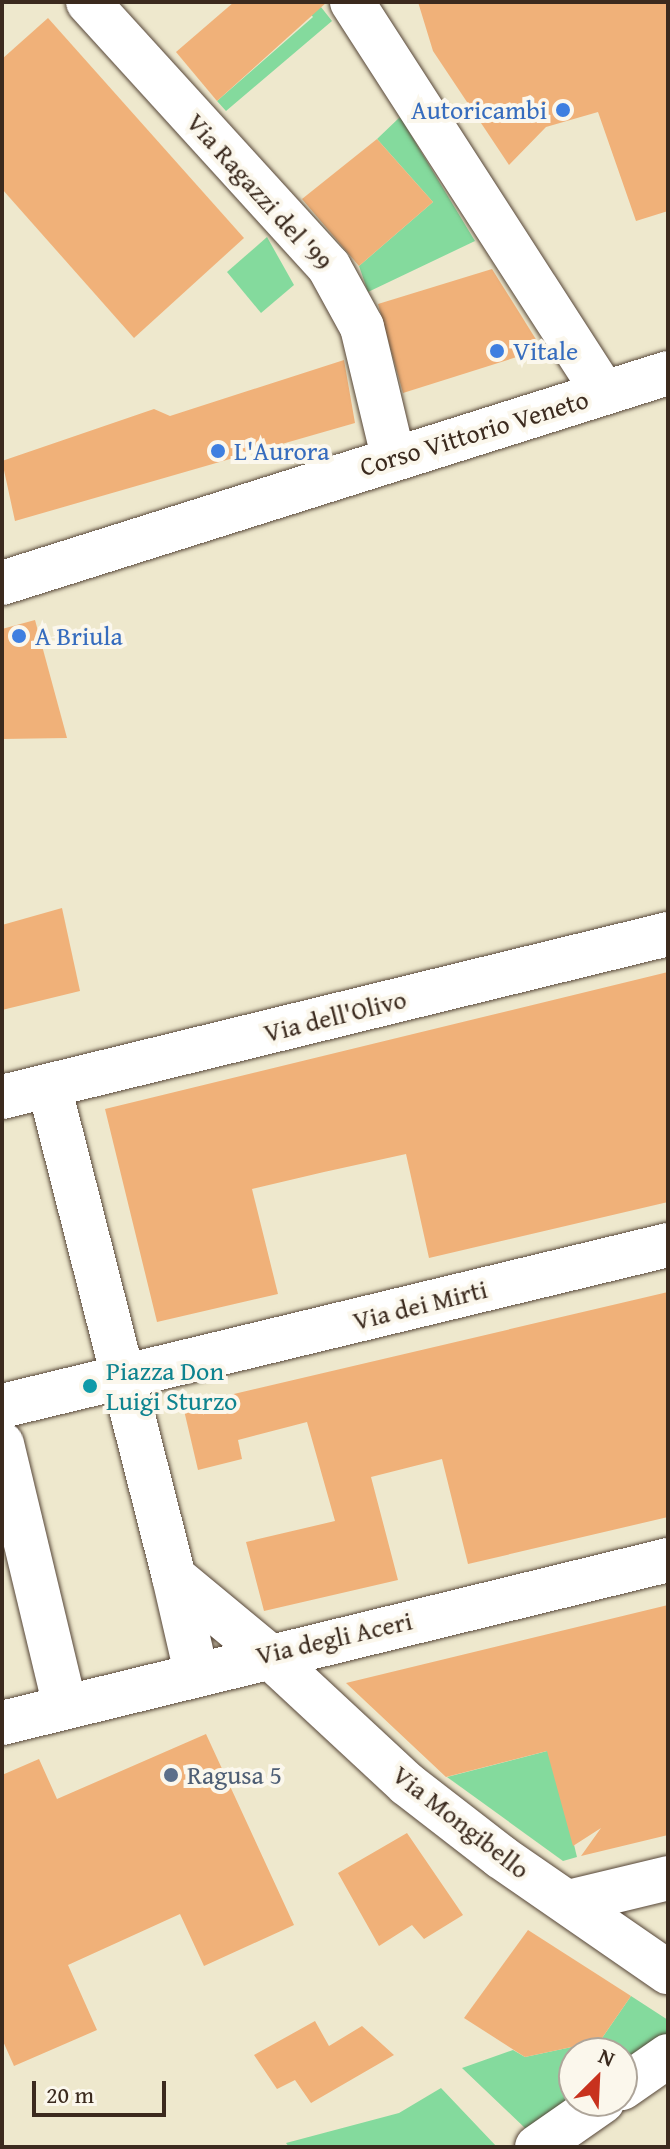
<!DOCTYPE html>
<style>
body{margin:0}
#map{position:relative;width:670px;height:2149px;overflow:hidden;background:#eee8cd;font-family:"Gentium Book Plus",serif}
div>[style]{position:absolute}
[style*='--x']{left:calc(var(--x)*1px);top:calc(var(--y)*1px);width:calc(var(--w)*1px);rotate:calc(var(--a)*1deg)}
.green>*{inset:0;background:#84da9d}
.building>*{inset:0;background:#f0b179}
.roads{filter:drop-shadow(0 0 2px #564638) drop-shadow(0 0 2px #564638)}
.minor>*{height:44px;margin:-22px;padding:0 22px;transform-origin:22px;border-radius:22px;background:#fff}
.major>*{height:44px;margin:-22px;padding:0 22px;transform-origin:22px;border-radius:22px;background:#fff}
.dots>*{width:22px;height:22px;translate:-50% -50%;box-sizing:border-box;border:4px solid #fbf7ec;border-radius:50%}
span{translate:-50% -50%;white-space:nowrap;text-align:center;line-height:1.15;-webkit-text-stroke:8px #fbf7ec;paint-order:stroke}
.shop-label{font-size:26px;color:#366cbe}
.right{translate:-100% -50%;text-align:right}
.left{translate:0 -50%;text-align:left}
.street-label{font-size:26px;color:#3b2a1e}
.culture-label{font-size:26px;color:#0d838f}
.service-label{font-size:26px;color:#4e5e75}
.frame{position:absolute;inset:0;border:4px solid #3b2a1e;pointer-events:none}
.north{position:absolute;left:558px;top:2037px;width:80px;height:80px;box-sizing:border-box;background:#fbf7ec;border:2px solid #aea59a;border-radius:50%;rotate:24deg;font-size:22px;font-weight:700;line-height:32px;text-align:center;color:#3b2a1e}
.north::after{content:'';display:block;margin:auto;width:28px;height:36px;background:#c8321e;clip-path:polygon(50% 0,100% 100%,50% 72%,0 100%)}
.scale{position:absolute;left:32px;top:2081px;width:134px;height:36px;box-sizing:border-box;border:4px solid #3b2a1e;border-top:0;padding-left:10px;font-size:24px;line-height:28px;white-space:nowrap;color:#3b2a1e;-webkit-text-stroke:6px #fbf7ec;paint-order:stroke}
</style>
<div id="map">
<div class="green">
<div style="clip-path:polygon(301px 2px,317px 2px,332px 21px,226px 111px,217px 101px,313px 17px)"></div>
<div style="clip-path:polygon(400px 117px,475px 241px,368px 292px,359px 266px,433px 202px,377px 139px)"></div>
<div style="clip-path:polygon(267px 237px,294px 285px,261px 313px,227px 272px)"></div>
<div style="clip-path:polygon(551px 1750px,577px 1857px,563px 1861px,447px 1777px)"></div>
<div style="clip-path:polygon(631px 1996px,668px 2020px,668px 2035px,622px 2065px,622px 2053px,574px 2053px,574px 2097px,526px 2129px,462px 2068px,513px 2050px,525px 2057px,600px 2041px)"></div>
<div style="clip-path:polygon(441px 2088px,497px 2147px,289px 2147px,286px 2143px,399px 2113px)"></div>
</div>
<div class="building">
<div style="clip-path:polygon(234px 2px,327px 2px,217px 101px,176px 52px)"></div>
<div style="clip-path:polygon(418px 2px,668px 2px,668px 211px,636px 221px,598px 112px,546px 127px,509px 165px,433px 51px)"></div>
<div style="clip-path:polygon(48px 18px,244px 238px,134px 338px,2px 189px,2px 59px)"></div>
<div style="clip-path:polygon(377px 139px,433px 202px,359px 266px,302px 199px)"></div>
<div style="clip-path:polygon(492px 269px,542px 349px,403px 393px,378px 304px)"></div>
<div style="clip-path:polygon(344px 360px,355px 423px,15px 521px,2px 461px,154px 409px,170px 416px)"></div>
<div style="clip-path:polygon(35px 620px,67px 738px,2px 739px,2px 629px)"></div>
<div style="clip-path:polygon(62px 908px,80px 991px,2px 1010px,2px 925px)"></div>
<div style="clip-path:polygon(668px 972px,668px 1202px,429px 1258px,406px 1154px,324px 1172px,252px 1189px,278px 1294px,157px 1322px,105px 1109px)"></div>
<div style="clip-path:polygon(668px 1292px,668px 1517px,468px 1564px,442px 1459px,371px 1477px,398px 1580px,264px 1611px,246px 1542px,335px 1521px,307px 1422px,238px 1440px,242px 1459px,198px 1470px,183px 1406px)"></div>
<div style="clip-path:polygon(668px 1605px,668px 1835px,581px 1856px,601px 1828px,573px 1846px,547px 1751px,446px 1777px,346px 1683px)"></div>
<div style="clip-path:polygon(206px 1734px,294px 1925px,204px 1966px,180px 1914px,68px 1965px,97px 2030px,14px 2066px,2px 2039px,2px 1775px,39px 1759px,57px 1799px)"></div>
<div style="clip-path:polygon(407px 1833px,463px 1915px,424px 1939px,412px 1925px,379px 1946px,338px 1873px)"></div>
<div style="clip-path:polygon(528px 1930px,631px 1996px,600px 2041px,525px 2057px,464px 2018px)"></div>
<div style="clip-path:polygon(315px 2021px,329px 2046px,362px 2026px,394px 2055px,311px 2103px,295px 2080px,277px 2089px,254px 2055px)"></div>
</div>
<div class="roads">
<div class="minor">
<div style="--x:88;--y:2;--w:358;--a:47.7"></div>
<div style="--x:329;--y:267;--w:68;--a:61.2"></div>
<div style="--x:362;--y:327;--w:133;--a:76.5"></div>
<div style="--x:352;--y:2;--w:465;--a:57.2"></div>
<div style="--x:49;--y:1086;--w:507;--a:75.72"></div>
<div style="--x:174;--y:1577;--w:121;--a:39.6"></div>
<div style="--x:267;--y:1654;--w:191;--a:42.9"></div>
<div style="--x:407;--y:1784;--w:119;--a:37.8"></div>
<div style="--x:501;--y:1857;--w:203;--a:34.6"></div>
<div style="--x:2;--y:1097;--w:686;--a:-13.75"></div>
<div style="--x:2;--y:1406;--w:685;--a:-13.59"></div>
<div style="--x:2;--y:1444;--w:269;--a:76.5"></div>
<div style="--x:174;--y:1577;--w:98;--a:77"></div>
<div style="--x:2;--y:1723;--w:686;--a:-13.75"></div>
<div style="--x:569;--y:1902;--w:102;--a:-13.6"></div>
<div style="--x:622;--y:2088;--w:56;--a:-34.8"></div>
<div style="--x:537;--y:2147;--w:80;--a:-34.9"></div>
</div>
<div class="major">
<div style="--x:2;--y:583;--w:698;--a:-17.5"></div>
</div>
</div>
<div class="dots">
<div style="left:563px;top:110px;background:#3f7fe0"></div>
<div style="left:497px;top:351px;background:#3f7fe0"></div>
<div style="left:218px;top:451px;background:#3f7fe0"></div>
<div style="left:19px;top:636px;background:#3f7fe0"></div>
<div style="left:90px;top:1386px;background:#0f9aa8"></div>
<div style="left:171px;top:1775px;background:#5c6f8a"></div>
</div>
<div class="shop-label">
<span class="right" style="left:547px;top:110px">Autoricambi</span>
<span class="left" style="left:513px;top:351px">Vitale</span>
<span class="left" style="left:234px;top:451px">L'Aurora</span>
<span class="left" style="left:35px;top:636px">A Briula</span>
</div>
<div class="street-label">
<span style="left:259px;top:192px;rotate:48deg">Via Ragazzi del '99</span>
<span style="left:474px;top:433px;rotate:-17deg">Corso Vittorio Veneto</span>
<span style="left:335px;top:1016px;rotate:-14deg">Via dell'Olivo</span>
<span style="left:420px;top:1305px;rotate:-14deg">Via dei Mirti</span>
<span style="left:334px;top:1638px;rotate:-13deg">Via degli Aceri</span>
<span style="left:461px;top:1822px;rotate:38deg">Via Mongibello</span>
</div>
<div class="culture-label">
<span class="left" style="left:106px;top:1386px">Piazza Don<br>Luigi Sturzo</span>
</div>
<div class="service-label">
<span class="left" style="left:187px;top:1775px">Ragusa 5</span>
</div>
<div class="frame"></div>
<div class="north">N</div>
<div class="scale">20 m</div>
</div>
